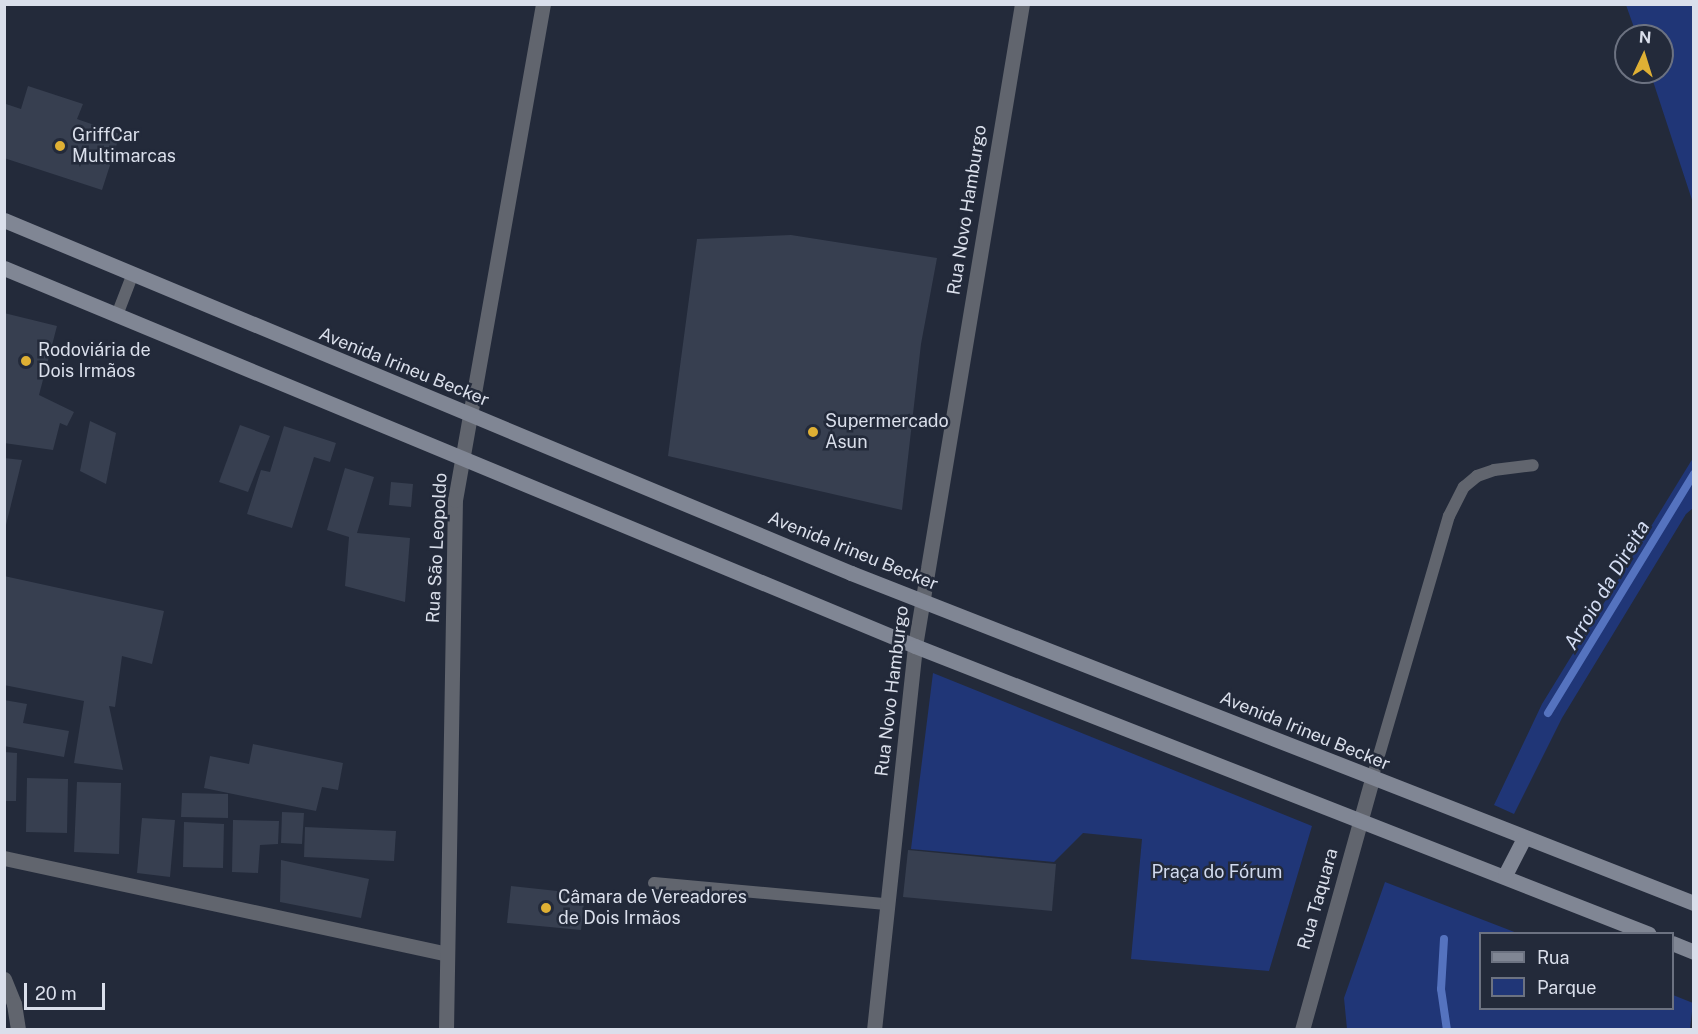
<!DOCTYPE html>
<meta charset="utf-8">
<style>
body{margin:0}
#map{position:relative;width:1698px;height:1034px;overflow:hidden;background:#232a3a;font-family:"Public Sans",sans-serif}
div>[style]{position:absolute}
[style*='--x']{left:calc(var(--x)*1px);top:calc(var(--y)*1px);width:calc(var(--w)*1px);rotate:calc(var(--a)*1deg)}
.green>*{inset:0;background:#203677}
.stream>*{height:8px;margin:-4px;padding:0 4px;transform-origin:4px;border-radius:4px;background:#5573bf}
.building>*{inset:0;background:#373f50}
.service>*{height:12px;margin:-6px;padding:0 6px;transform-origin:6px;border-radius:6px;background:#61656e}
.minor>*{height:15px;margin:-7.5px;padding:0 7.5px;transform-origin:7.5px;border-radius:7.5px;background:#61656e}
.tertiary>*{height:15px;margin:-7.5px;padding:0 7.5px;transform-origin:7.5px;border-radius:7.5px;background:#61656e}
.secondary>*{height:15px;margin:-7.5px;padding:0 7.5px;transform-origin:7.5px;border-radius:7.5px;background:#808694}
.dots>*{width:16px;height:16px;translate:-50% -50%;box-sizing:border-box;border:3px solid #232a3a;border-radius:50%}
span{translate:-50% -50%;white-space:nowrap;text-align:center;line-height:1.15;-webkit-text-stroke:5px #232a3a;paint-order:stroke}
.poi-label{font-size:18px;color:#dadfeb}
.left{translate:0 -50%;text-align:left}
.street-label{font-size:18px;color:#dadfeb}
.park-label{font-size:18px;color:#d1daef}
.water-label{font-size:20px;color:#d4ddf3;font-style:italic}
.frame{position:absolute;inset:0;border:6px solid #dadfeb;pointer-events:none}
.legend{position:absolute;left:1479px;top:932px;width:195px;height:78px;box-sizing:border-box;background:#232a3a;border:2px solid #6c7281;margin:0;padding:8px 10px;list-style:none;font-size:18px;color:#dadfeb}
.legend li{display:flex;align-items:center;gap:12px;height:30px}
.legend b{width:30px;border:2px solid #6c7281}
.north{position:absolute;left:1614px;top:24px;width:60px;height:60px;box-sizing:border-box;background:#232a3a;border:2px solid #6c7281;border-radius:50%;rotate:4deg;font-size:16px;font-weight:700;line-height:24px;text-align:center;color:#dadfeb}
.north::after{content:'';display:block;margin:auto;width:21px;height:27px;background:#dfb034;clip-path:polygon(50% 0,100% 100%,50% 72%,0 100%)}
.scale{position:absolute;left:24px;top:983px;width:81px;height:27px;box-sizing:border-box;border:3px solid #dadfeb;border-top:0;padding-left:8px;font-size:18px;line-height:21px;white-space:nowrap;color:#dadfeb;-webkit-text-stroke:4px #232a3a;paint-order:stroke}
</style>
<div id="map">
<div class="green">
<div style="clip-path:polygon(1626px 5px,1693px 5px,1693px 203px,1650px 72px,1662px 72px,1662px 36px,1637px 36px)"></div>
<div style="clip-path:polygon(1693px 458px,1693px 508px,1686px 514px,1562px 718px,1514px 814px,1494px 805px,1542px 704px)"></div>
<div style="clip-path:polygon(933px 673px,1312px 826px,1269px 971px,1131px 959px,1142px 839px,1083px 833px,1054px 862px,911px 849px)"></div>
<div style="clip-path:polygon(1385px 882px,1517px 933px,1480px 934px,1480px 1008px,1672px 1008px,1673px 995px,1693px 1003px,1690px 1029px,1347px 1029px,1344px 998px)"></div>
</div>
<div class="stream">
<div style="--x:1548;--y:713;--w:280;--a:-58.6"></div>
<div style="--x:1444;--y:939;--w:50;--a:93.4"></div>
<div style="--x:1441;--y:989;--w:41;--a:81.7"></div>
</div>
<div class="building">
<div style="clip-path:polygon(28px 86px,83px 104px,77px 119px,120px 134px,102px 190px,4px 158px,4px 107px,6px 104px,21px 109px)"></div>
<div style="clip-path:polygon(791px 235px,937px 258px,921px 344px,902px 510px,668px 456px,697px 239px)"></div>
<div style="clip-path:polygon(4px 313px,57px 326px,39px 395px,74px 412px,67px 426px,60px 423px,53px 450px,4px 443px)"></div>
<div style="clip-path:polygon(90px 421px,116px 433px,106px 484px,80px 471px)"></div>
<div style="clip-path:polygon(240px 425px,270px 436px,248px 492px,219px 482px)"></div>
<div style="clip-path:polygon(284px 426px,336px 443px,330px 462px,314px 457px,292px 528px,247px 514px,261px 470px,270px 472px)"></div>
<div style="clip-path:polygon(4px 458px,22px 460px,5px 529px,4px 529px)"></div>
<div style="clip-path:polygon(345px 468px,374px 477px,357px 533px,410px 538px,405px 602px,345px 586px,349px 537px,327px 530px)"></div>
<div style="clip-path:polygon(391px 482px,413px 484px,411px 507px,389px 505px)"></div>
<div style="clip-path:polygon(4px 576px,164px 611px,152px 664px,122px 656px,115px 707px,109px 706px,123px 770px,74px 763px,84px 701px,4px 685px)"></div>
<div style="clip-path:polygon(4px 700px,27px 704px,23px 723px,69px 731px,64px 757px,4px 746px)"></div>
<div style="clip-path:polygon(253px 744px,343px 763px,338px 790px,322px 787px,316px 811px,204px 788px,210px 756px,249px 764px)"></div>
<div style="clip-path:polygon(4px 752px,17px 753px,16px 801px,4px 801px)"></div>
<div style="clip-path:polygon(27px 778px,68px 779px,67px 833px,26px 832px)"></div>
<div style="clip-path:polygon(77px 782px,121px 783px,119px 854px,74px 852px)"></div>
<div style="clip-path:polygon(182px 793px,228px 794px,228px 818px,181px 817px)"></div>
<div style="clip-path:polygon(282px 812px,304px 813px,302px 844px,281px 843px)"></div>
<div style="clip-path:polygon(142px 818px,175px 820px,170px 877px,137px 873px)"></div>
<div style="clip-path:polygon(233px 820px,279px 821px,278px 844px,260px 845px,258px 873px,232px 872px)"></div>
<div style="clip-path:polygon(184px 822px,224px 824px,223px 868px,183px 867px)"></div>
<div style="clip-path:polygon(305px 827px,396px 831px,394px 861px,304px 857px)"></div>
<div style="clip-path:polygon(908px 850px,1056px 864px,1052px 911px,903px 897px)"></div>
<div style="clip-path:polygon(281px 860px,369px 879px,361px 918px,280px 902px)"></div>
<div style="clip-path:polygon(511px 886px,585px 894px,581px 930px,507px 923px)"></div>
</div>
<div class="service">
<div style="--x:117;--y:315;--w:42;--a:-69"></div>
<div style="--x:1372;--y:779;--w:274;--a:-73.7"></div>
<div style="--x:1449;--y:516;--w:33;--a:-63"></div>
<div style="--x:1464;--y:487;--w:17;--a:-40"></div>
<div style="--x:1477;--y:476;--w:18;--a:-19"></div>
<div style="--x:1494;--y:470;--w:39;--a:-7"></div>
<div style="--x:654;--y:883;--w:233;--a:5.2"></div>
</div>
<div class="minor">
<div style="--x:4;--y:858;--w:453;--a:12.2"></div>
<div style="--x:4;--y:979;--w:27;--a:68"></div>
<div style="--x:14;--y:1004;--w:26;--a:81"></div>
<div style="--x:446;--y:1030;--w:530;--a:-89.03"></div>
<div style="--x:455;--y:500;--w:504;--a:-79.94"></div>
<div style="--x:874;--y:1030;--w:386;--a:-83.9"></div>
<div style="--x:915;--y:646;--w:651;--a:-80.54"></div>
</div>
<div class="tertiary">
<div style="--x:1302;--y:1030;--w:261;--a:-74.4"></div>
</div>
<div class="secondary">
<div style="--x:4;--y:220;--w:918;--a:22.62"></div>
<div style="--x:851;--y:573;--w:905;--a:21.38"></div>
<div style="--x:4;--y:268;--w:986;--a:22.53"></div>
<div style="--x:915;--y:646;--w:788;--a:21.42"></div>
<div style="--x:1505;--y:875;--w:42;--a:-62.8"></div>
<div style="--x:1672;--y:943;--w:24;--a:22"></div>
</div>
<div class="dots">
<div style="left:60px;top:146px;background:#dfb034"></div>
<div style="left:26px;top:361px;background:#dfb034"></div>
<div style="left:813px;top:432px;background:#dfb034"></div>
<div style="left:546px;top:908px;background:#dfb034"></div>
</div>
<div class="poi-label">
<span class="left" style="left:72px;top:146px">GriffCar<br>Multimarcas</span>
<span class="left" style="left:38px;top:361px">Rodoviária de<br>Dois Irmãos</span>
<span class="left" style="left:825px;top:432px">Supermercado<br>Asun</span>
<span class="left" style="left:558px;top:908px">Câmara de Vereadores<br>de Dois Irmãos</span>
</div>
<div class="street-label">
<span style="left:967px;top:210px;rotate:-81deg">Rua Novo Hamburgo</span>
<span style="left:404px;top:367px;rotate:22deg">Avenida Irineu Becker</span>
<span style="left:437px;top:548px;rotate:-87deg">Rua São Leopoldo</span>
<span style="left:853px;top:551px;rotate:22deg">Avenida Irineu Becker</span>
<span style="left:892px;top:691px;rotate:-83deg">Rua Novo Hamburgo</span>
<span style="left:1305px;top:731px;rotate:22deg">Avenida Irineu Becker</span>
<span style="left:1318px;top:899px;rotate:-74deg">Rua Taquara</span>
</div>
<div class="park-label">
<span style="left:1217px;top:872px">Praça do Fórum</span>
</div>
<div class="water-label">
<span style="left:1607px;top:585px;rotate:-59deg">Arroio da Direita</span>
</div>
<div class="frame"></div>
<ul class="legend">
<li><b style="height:8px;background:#808694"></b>Rua</li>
<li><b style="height:16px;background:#203677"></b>Parque</li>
</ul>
<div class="north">N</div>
<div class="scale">20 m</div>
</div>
